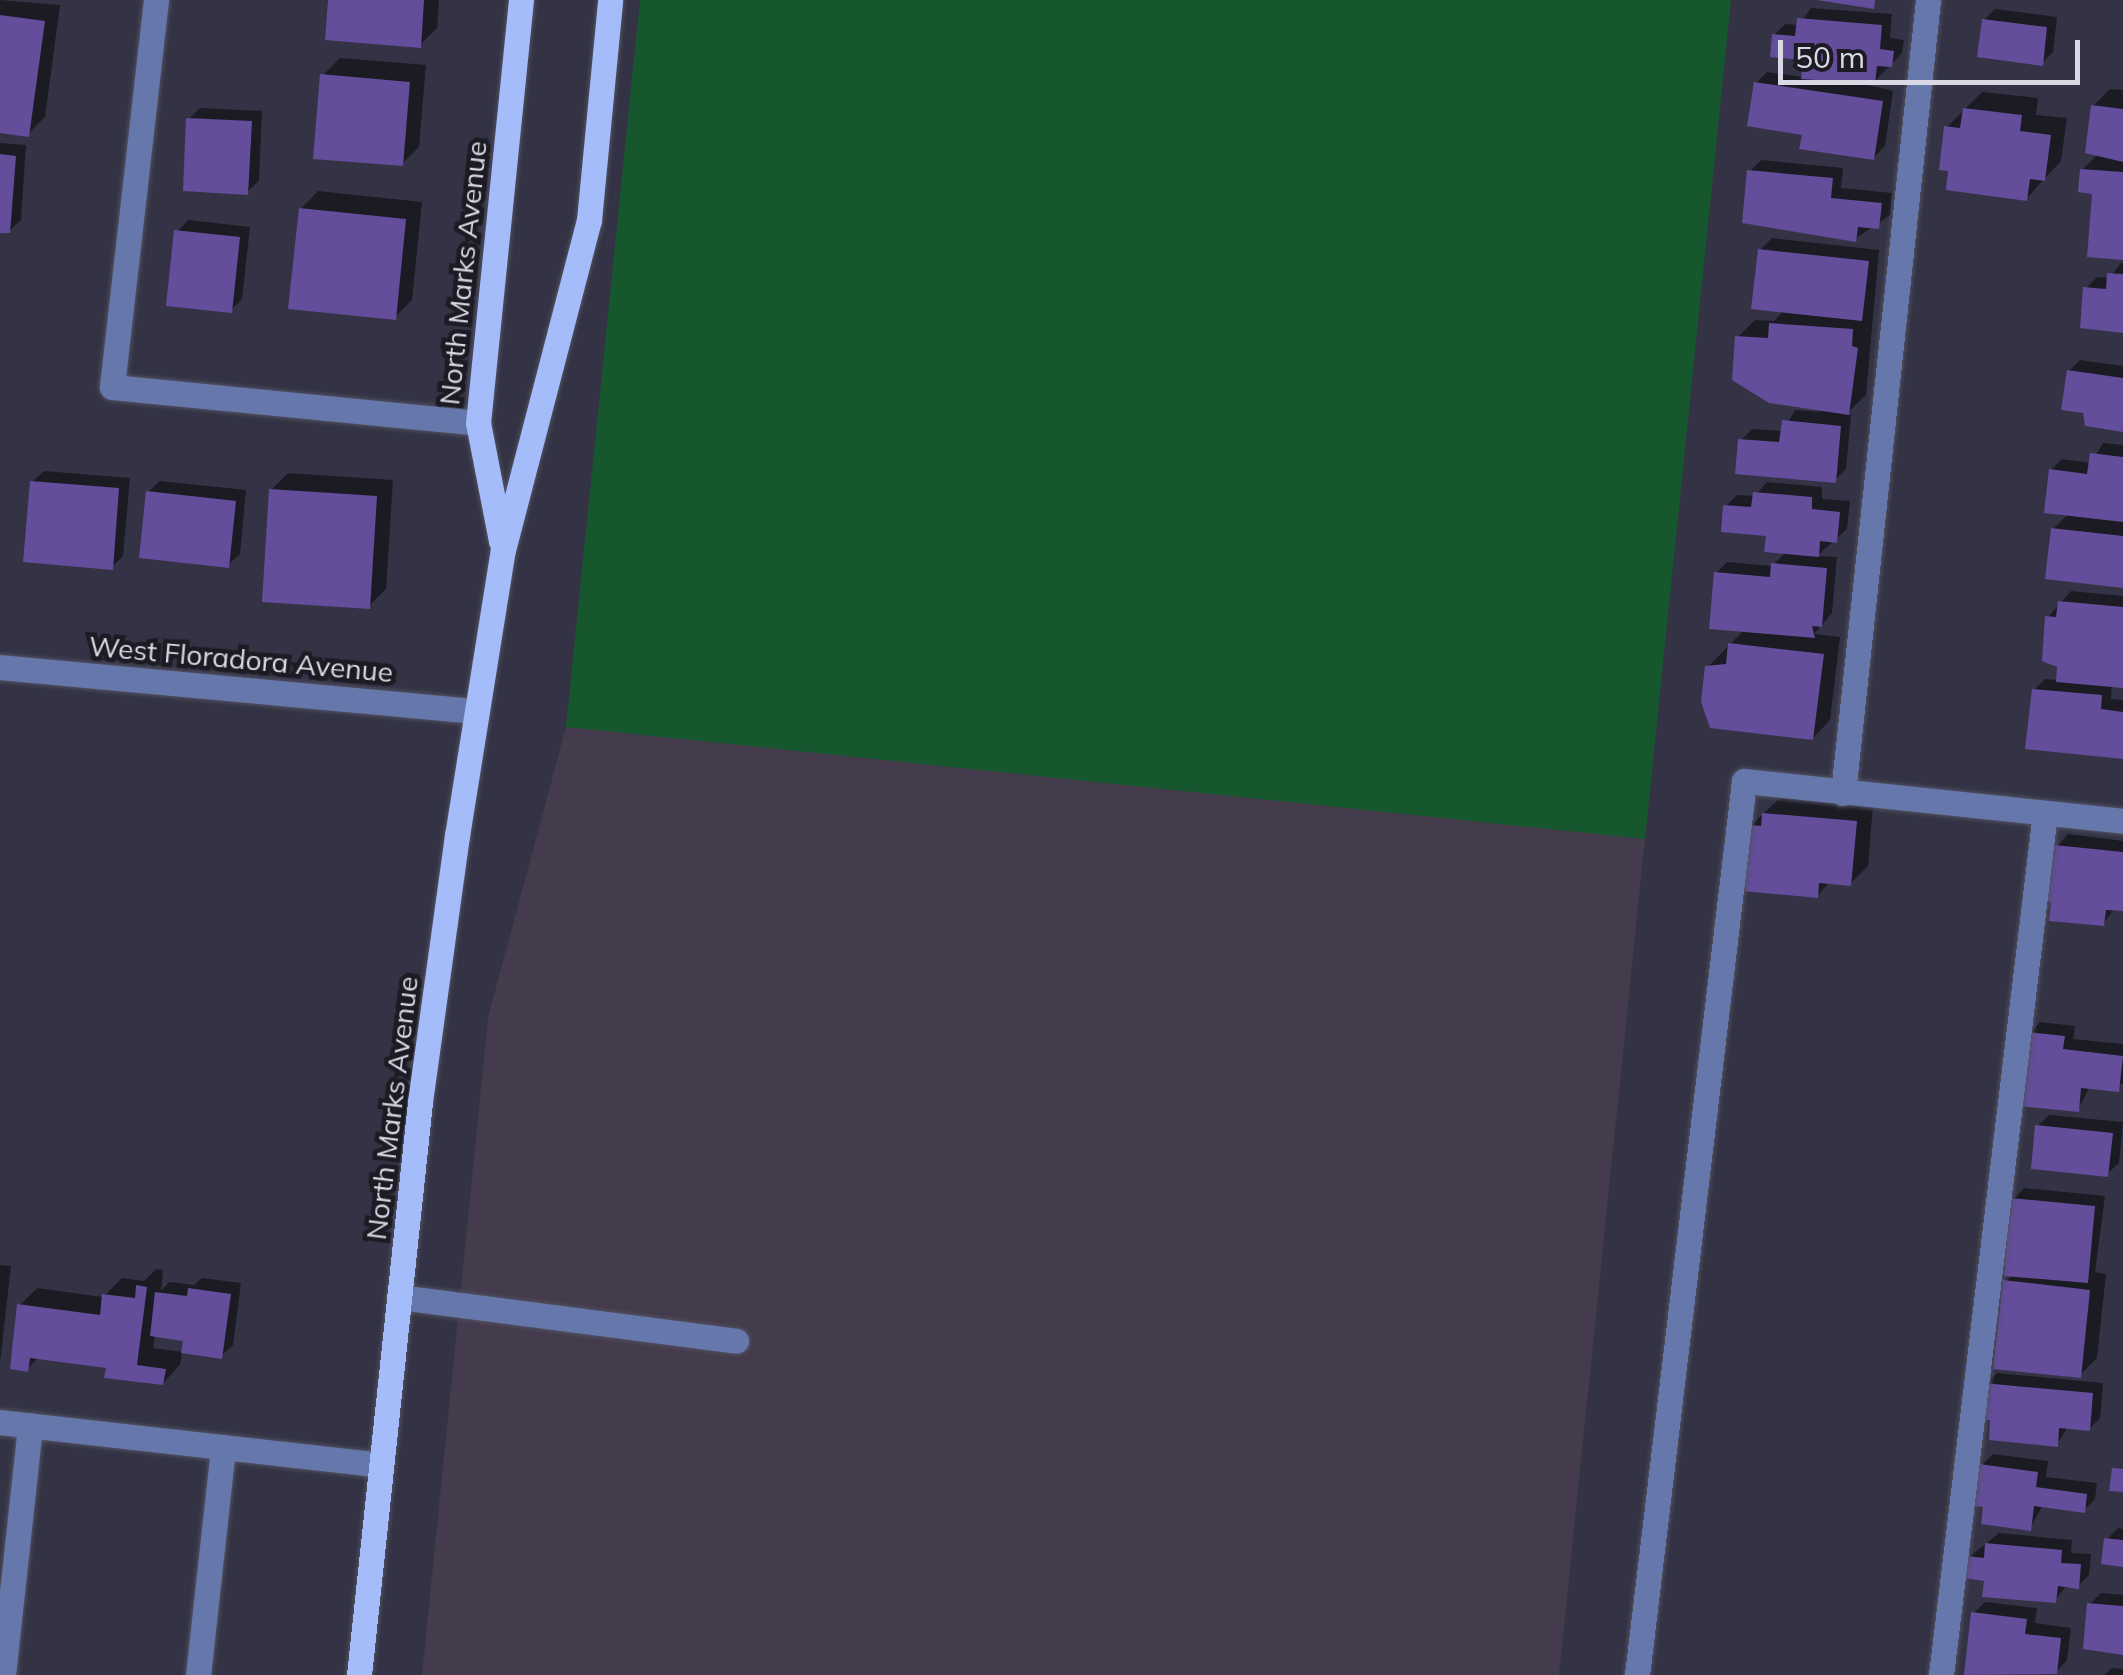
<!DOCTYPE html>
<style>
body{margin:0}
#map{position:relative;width:2123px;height:1675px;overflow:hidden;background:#333345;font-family:Mulish,sans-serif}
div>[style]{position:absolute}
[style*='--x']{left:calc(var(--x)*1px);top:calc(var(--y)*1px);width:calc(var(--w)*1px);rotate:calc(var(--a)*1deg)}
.commercial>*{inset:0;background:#443b4c}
.green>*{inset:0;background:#17572e}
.shadow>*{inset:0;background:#0007}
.building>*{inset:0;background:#644d9b}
.roads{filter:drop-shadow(0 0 2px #515162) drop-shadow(0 0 2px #515162)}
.minor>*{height:25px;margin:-12.5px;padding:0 12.5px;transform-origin:12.5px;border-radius:12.5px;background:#6678ab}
.major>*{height:25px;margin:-12.5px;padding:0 12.5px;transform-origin:12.5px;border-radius:12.5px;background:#a5bcfa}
span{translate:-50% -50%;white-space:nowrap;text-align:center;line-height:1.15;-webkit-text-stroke:9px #1c1b24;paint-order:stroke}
.street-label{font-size:28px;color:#d9d9e5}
.scale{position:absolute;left:1778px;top:40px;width:302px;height:45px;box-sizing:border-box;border:5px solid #d9d9e5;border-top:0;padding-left:12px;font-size:30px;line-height:35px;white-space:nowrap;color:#d9d9e5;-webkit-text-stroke:8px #1c1b24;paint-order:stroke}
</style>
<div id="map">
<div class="commercial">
<div style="clip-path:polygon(566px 727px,1645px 839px,1559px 1675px,422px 1675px,488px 1017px)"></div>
</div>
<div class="green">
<div style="clip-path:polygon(640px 0,1731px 0,1645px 839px,566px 727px)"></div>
</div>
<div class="shadow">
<div style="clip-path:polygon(0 0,60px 5px,45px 117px,28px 134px,0 130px)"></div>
<div style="clip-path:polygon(331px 0,439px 0,437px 28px,420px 45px)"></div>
<div style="clip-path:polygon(1811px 8px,1892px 14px,1890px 38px,1904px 40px,1902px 53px,1874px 82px,1847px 80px,1893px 91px,1885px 146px,1874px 157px,1756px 83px,1767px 72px,1804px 77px,1805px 58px,1774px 35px,1785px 24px,1799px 25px)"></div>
<div style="clip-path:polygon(1995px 9px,2057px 17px,2053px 52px,2042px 63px,1984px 20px)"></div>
<div style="clip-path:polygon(340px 58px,426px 65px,419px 147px,402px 164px,323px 75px)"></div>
<div style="clip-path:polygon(2110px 89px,2123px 90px,2123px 257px,2082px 170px,2099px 153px,2093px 106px)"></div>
<div style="clip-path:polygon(1982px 92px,2038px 98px,2036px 115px,2067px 118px,2061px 161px,2027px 198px,1947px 127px)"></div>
<div style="clip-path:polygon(200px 108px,262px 111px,259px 181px,247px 192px,189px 119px)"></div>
<div style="clip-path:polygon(0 143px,26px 145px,21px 220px,9px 231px,0 230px)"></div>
<div style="clip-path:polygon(1761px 160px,1843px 168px,1841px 188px,1892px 193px,1890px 215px,1855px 239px,1750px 171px)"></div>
<div style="clip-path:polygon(318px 191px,422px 202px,412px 300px,395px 317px,301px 209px)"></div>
<div style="clip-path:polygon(188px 220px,250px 227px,242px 299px,231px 310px,177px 232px)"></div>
<div style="clip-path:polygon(1772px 238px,1879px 250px,1866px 395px,1845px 415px,1851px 415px,1846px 469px,1835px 480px,1741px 440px,1752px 429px,1783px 431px,1795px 410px,1821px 412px,1738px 337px,1755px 320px,1774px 321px,1784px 310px,1760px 250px)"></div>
<div style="clip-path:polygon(2121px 263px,2123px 263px,2123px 330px,2086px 288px,2097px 277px,2109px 278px)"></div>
<div style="clip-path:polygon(2080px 360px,2123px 366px,2123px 430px,2069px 371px)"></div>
<div style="clip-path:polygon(2103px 443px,2123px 445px,2123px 586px,2053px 529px,2068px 514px,2051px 470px,2062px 459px,2091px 463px)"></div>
<div style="clip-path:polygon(44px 471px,130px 478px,123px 556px,112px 567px,32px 482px)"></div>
<div style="clip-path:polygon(288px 473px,393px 480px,386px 589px,369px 606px,271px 490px)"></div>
<div style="clip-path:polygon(160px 481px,246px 490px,240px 554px,228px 565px,148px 492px)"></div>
<div style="clip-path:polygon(1767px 482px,1822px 487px,1822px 499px,1850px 501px,1847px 529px,1817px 556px,1837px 557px,1832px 613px,1814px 634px,1840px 637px,1830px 720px,1813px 738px,1707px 668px,1745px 629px,1716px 573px,1727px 562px,1772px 566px,1787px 551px,1726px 506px,1737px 495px,1755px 496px)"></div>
<div style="clip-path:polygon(2071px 591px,2123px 596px,2123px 686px,2112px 685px,2111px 699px,2123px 700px,2123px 757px,2034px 690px,2045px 679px,2059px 680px,2048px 617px)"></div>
<div style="clip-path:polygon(1782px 796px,1873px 805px,1868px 866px,1850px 884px,1830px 882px,1817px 896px,1750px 826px)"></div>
<div style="clip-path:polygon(2068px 834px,2123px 841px,2123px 909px,2115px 908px,2103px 924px,2054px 900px,2045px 860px)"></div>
<div style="clip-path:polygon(2040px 1022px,2075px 1026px,2073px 1039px,2123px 1044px,2123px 1084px,2090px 1086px,2078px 1110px,2029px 1034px)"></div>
<div style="clip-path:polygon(2049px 1115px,2123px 1122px,2119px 1163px,2107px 1174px,2038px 1126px)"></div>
<div style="clip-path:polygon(2024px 1188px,2105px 1196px,2095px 1272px,2106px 1274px,2097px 1358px,2080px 1375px,2006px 1281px,2013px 1274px,2013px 1200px)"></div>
<div style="clip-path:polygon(0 1265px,11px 1266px,0 1363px)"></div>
<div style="clip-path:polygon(156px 1269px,163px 1270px,161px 1291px,169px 1282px,194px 1285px,202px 1278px,241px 1283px,233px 1345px,221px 1356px,186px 1339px,155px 1335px,153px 1348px,182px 1352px,180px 1365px,163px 1383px,109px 1366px,39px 1357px,27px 1369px,20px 1305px,37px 1288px,103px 1297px,122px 1278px,144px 1281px)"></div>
<div style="clip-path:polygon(1997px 1373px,2103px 1383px,2100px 1418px,2089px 1429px,2068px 1427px,2057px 1444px,1993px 1418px,1986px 1384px)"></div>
<div style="clip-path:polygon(1993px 1454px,2048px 1461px,2046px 1477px,2097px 1483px,2095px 1499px,2084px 1510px,2043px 1505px,2030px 1528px,1981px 1466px)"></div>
<div style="clip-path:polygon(2118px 1528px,2123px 1529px,2123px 1564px,2106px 1540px)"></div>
<div style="clip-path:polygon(1999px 1533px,2072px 1540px,2071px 1553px,2091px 1554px,2089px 1575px,2078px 1586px,2067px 1585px,2055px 1600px,1987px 1578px,1968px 1558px)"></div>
<div style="clip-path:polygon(2101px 1593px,2123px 1595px,2123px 1654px,2090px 1604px)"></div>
<div style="clip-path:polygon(1985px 1602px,2037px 1608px,2035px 1623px,2071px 1628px,2067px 1660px,2056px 1672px,1967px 1675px,1973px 1614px)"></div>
<div style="clip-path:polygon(2112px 1668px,2123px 1669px,2123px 1675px,2104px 1675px)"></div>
</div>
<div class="building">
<div style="clip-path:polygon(328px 0,424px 0,421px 48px,325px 40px)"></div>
<div style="clip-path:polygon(1817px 0,1875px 0,1874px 9px)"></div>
<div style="clip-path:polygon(0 15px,45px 21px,29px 137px,0 133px)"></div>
<div style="clip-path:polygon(1797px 18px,1882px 25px,1880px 49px,1894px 51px,1892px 67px,1877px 66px,1875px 84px,1801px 79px,1803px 60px,1770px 57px,1772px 34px,1795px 36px)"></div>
<div style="clip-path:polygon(1982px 19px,2047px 27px,2043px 66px,1977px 57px)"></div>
<div style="clip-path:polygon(320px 74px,410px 82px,403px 166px,313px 159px)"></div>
<div style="clip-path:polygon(1754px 82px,1883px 101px,1874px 160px,1799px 149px,1802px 135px,1747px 126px)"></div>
<div style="clip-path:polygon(2091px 105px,2123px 109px,2123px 162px,2085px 153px)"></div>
<div style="clip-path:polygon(1963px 108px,2022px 115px,2020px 131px,2051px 135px,2045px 181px,2030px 179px,2027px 201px,1946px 190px,1948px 171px,1939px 170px,1944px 126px,1960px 128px)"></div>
<div style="clip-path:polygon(186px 118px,252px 121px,248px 195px,183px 191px)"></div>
<div style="clip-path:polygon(0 154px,16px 156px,10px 233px,0 233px)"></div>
<div style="clip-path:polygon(2080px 169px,2123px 172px,2123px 260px,2087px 257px,2092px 194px,2078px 192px)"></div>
<div style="clip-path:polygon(1747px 170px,1833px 178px,1831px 198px,1882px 203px,1879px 229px,1858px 227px,1856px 242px,1742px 223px)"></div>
<div style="clip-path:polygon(299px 208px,406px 219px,396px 320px,288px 309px)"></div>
<div style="clip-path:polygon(174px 230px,240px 237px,232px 313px,166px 306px)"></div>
<div style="clip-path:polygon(1758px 249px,1869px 261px,1862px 321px,1751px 309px)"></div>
<div style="clip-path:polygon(2107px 273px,2123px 274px,2123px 333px,2080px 328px,2083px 287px,2106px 289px)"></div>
<div style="clip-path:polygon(1769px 323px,1853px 329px,1852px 346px,1858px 348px,1849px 415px,1769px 403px,1732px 380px,1735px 336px,1768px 338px)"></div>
<div style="clip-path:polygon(2067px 370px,2123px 378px,2123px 432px,2085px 426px,2083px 413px,2061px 410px)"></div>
<div style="clip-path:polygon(1782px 420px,1841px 426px,1836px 483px,1735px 474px,1738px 439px,1779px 442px)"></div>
<div style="clip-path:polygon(2090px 453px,2123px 457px,2123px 522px,2044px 513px,2049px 469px,2087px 474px)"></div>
<div style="clip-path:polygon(30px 481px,119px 488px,113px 570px,23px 562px)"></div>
<div style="clip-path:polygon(269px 489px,377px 496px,370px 609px,262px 602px)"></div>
<div style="clip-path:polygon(146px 491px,236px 501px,229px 568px,139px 558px)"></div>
<div style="clip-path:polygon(1753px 492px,1812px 497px,1812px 509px,1840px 512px,1837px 543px,1820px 541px,1819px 557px,1764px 552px,1766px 536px,1721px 532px,1723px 505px,1751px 507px)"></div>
<div style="clip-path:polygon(2051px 528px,2123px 536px,2123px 588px,2045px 579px)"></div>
<div style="clip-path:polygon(1771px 563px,1827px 568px,1822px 627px,1812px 626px,1815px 638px,1709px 629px,1714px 572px,1770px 577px)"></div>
<div style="clip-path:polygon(2058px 601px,2123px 607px,2123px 688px,2056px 682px,2057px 667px,2042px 661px,2045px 616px,2056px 617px)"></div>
<div style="clip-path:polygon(1728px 643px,1824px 654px,1813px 740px,1710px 728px,1701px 702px,1705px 666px,1726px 664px)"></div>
<div style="clip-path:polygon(2032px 689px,2102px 695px,2101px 709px,2123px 712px,2123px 759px,2025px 749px)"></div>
<div style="clip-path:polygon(1762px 813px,1857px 821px,1851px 886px,1819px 883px,1818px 898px,1742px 891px,1748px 825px,1761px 826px)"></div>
<div style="clip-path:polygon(2054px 845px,2123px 852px,2123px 911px,2106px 910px,2104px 926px,2049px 921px,2051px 902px,2038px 900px,2043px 859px,2053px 860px)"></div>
<div style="clip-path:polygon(2027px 1032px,2065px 1036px,2063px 1049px,2123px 1056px,2119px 1092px,2081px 1088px,2079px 1112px,2019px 1106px)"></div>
<div style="clip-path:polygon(2035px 1125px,2113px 1133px,2108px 1177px,2031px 1169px)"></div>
<div style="clip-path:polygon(2010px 1198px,2095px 1206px,2088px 1283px,2004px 1276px)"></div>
<div style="clip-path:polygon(2003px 1280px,2090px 1290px,2081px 1378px,1993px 1369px)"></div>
<div style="clip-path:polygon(136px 1285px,147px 1287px,137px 1365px,166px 1369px,163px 1385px,104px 1378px,106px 1368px,30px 1358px,28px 1372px,10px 1369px,17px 1304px,100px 1315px,102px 1294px,135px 1298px)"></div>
<div style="clip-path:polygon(188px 1288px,231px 1294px,222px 1359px,181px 1353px,183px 1341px,150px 1336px,155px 1292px,187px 1296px)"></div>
<div style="clip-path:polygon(1983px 1383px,2093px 1393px,2090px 1431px,2059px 1428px,2058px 1447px,1989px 1440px,1990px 1420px,1980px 1420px)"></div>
<div style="clip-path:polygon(1979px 1464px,2038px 1472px,2036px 1487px,2087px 1494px,2085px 1513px,2034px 1506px,2031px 1531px,1981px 1524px,1983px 1507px,1974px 1506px)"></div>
<div style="clip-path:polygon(2112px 1468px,2123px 1469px,2123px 1492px,2109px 1491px)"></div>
<div style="clip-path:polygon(2104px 1538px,2123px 1540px,2123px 1567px,2101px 1564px)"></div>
<div style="clip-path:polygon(1985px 1543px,2062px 1550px,2061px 1563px,2081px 1564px,2079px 1589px,2058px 1586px,2056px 1603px,1982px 1597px,1984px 1581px,1964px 1578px,1966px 1556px,1984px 1558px)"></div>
<div style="clip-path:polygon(2087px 1603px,2123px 1606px,2123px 1655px,2083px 1649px)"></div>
<div style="clip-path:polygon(1971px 1612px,2027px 1619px,2025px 1634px,2061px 1638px,2057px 1674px,1964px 1675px)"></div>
</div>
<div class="roads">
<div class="minor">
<div style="--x:156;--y:0;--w:389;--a:96.5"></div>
<div style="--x:112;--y:387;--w:368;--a:5.6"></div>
<div style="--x:0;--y:667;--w:479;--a:5.3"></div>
<div style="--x:1843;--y:793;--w:798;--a:-83.88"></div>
<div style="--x:399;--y:1297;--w:340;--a:7.4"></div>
<div style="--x:0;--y:1422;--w:383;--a:6.4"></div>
<div style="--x:3;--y:1675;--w:251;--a:-83.8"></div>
<div style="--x:198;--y:1675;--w:229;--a:-83.7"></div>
<div style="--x:1637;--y:1675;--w:900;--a:-83.17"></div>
<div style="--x:1744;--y:781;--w:381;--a:6"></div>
<div style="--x:1941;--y:1675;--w:868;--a:-83.12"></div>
</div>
<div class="major">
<div style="--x:501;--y:541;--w:120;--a:-101"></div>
<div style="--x:478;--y:423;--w:425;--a:-84.2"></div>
<div style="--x:359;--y:1675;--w:576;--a:-83.92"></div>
<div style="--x:420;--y:1102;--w:269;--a:-82.1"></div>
<div style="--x:457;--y:836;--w:290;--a:-80.9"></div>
<div style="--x:503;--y:550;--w:341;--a:-75.4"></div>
<div style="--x:589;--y:220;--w:221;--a:-84.5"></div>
</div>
</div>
<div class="street-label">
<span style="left:463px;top:273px;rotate:-84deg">North Marks Avenue</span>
<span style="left:241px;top:659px;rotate:5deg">West Floradora Avenue</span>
<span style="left:392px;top:1108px;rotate:-83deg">North Marks Avenue</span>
</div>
<div class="scale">50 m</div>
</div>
